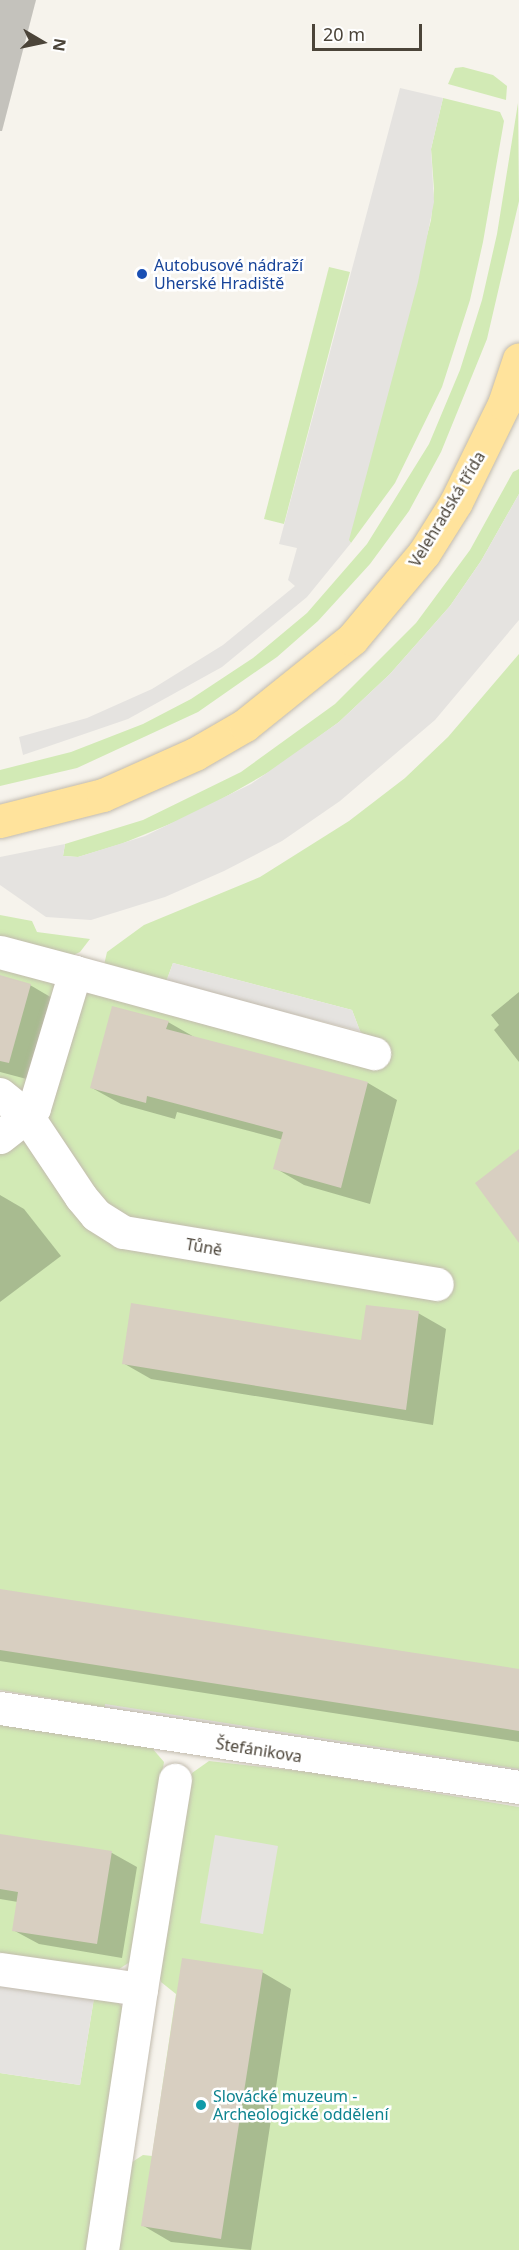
<!DOCTYPE html>
<meta charset="utf-8">
<style>
body{margin:0}
#map{position:relative;width:519px;height:2250px;overflow:hidden;background:#f6f3ec;font-family:"Noto Sans",sans-serif}
div>[style]{position:absolute}
[style*='--x']{left:calc(var(--x)*1px);top:calc(var(--y)*1px);width:calc(var(--w)*1px);rotate:calc(var(--a)*1deg)}
.green>*{inset:0;background:#d2eab5}
.parking>*{inset:0;background:#e5e3e0}
.shadow>*{inset:0;background:#0003}
.building>*{inset:0;background:#d8cfc1}
.roads{filter:drop-shadow(0 0 2px #c2bbae) drop-shadow(0 0 2px #c2bbae)}
.minor>*{height:33px;margin:-16.5px;padding:0 16.5px;transform-origin:16.5px;border-radius:16.5px;background:#fff}
.major>*{height:33px;margin:-16.5px;padding:0 16.5px;transform-origin:16.5px;border-radius:16.5px;background:#ffe39c}
.dots>*{width:16px;height:16px;translate:-50% -50%;box-sizing:border-box;border:3px solid #fff;border-radius:50%}
span{translate:-50% -50%;white-space:nowrap;text-align:center;line-height:1.15;-webkit-text-stroke:5px #fff;paint-order:stroke}
.transit-label{font-size:16px;color:#164399}
.left{translate:0 -50%;text-align:left}
.street-label{font-size:16px;color:#4b4439}
.culture-label{font-size:16px;color:#0d838f}
.north{position:absolute;left:12px;top:12px;width:60px;height:60px;-webkit-text-stroke:4px #fff;paint-order:stroke;rotate:99deg;font-size:16px;font-weight:700;line-height:24px;text-align:center;color:#4b4439}
.north::after{content:'';display:block;margin:auto;width:21px;height:27px;background:#4b4439;clip-path:polygon(50% 0,100% 100%,50% 72%,0 100%)}
.scale{position:absolute;left:312px;top:24px;width:110px;height:27px;box-sizing:border-box;border:3px solid #4b4439;border-top:0;padding-left:8px;font-size:18px;line-height:21px;white-space:nowrap;color:#4b4439;-webkit-text-stroke:4px #fff;paint-order:stroke}
</style>
<div id="map">
<div class="green">
<div style="clip-path:polygon(463px 67px,493px 75px,507px 86px,506px 100px,448px 84px,455px 68px)"></div>
<div style="clip-path:polygon(443px 98px,500px 112px,504px 121px,483px 242px,470px 300px,442px 387px,395px 483px,351px 543px,348px 540px,431px 220px,434px 189px,431px 149px)"></div>
<div style="clip-path:polygon(518px 103px,519px 201px,487px 339px,441px 452px,409px 511px,370px 564px,318px 621px,277px 657px,198px 712px,77px 768px,0 786px,0 770px,71px 752px,143px 724px,191px 699px,253px 658px,307px 613px,367px 544px,429px 444px,460px 370px,482px 300px,497px 234px)"></div>
<div style="clip-path:polygon(329px 267px,350px 272px,284px 524px,264px 519px)"></div>
<div style="clip-path:polygon(519px 469px,519px 494px,481px 561px,450px 606px,390px 674px,339px 722px,276px 768px,197px 813px,121px 844px,78px 857px,63px 856px,65px 844px,143px 820px,241px 772px,335px 704px,416px 623px,470px 550px,513px 472px)"></div>
<div style="clip-path:polygon(519px 654px,519px 1775px,0 1690px,0 948px,385px 1054px,360px 1031px,352px 1010px,173px 963px,166px 982px,104px 965px,107px 952px,144px 925px,260px 877px,349px 821px,405px 778px,448px 737px)"></div>
<div style="clip-path:polygon(0 915px,32px 921px,37px 932px,90px 939px,80px 952px,67px 958px,0 941px)"></div>
<div style="clip-path:polygon(0 1725px,152px 1748px,164px 1762px,133px 1960px,119px 1969px,0 1956px)"></div>
<div style="clip-path:polygon(209px 1761px,308px 1772px,519px 1807px,519px 2250px,115px 2250px,126px 2166px,143px 2155px,152px 2156px,176px 1994px,161px 1982px,158px 1968px,192px 1773px)"></div>
<div style="clip-path:polygon(94px 1998px,118px 2002px,124px 2009px,88px 2250px,0 2250px,0 2073px,80px 2085px)"></div>
</div>
<div class="parking">
<div style="clip-path:polygon(400px 88px,443px 98px,431px 149px,434px 202px,418px 282px,349px 540px,351px 543px,307px 597px,222px 667px,128px 719px,23px 755px,19px 737px,87px 718px,152px 689px,223px 645px,295px 586px,288px 580px,297px 548px,279px 544px)"></div>
<div style="clip-path:polygon(519px 494px,519px 620px,435px 720px,340px 801px,282px 841px,224px 871px,165px 897px,91px 920px,46px 917px,0 885px,0 857px,65px 844px,63px 856px,78px 857px,145px 836px,251px 784px,339px 722px,390px 674px,450px 606px,481px 561px)"></div>
<div style="clip-path:polygon(173px 963px,352px 1010px,360px 1031px,166px 982px)"></div>
<div style="clip-path:polygon(105px 1704px,519px 1769px,519px 1779px,104px 1714px)"></div>
<div style="clip-path:polygon(215px 1835px,278px 1846px,263px 1934px,200px 1923px)"></div>
<div style="clip-path:polygon(0 1983px,94px 1998px,80px 2085px,0 2073px)"></div>
</div>
<div class="shadow">
<div style="clip-path:polygon(0 0,36px 0,2px 131px,0 131px)"></div>
<div style="clip-path:polygon(0 977px,30px 985px,59px 1002px,38px 1082px,0 1072px)"></div>
<div style="clip-path:polygon(519px 992px,519px 1062px,494px 1030px,499px 1025px,491px 1015px)"></div>
<div style="clip-path:polygon(168px 1022px,196px 1038px,368px 1083px,397px 1100px,370px 1204px,304px 1185px,275px 1168px,283px 1140px,177px 1112px,175px 1119px,121px 1104px,92px 1088px)"></div>
<div style="clip-path:polygon(0 1195px,24px 1209px,61px 1256px,0 1302px)"></div>
<div style="clip-path:polygon(418px 1313px,446px 1329px,433px 1425px,151px 1379px,123px 1363px,363px 1341px)"></div>
<div style="clip-path:polygon(0 1590px,519px 1670px,519px 1742px,0 1661px)"></div>
<div style="clip-path:polygon(0 1835px,112px 1853px,137px 1867px,122px 1958px,39px 1944px,13px 1930px,18px 1902px,0 1899px)"></div>
<div style="clip-path:polygon(262px 1972px,291px 1989px,251px 2250px,171px 2242px,142px 2225px)"></div>
</div>
<div class="building">
<div style="clip-path:polygon(0 975px,31px 984px,9px 1063px,0 1061px)"></div>
<div style="clip-path:polygon(112px 1006px,169px 1021px,166px 1029px,368px 1082px,341px 1188px,273px 1169px,283px 1132px,147px 1096px,146px 1103px,90px 1088px)"></div>
<div style="clip-path:polygon(519px 1149px,519px 1243px,475px 1183px)"></div>
<div style="clip-path:polygon(131px 1303px,361px 1340px,366px 1305px,419px 1311px,406px 1410px,122px 1364px)"></div>
<div style="clip-path:polygon(0 1589px,519px 1669px,519px 1731px,0 1650px)"></div>
<div style="clip-path:polygon(0 1834px,112px 1851px,97px 1944px,12px 1931px,18px 1892px,0 1889px)"></div>
<div style="clip-path:polygon(182px 1958px,263px 1970px,221px 2239px,141px 2226px)"></div>
</div>
<div class="roads">
<div class="minor">
<div style="--x:0;--y:952;--w:78;--a:14.9"></div>
<div style="--x:75;--y:972;--w:142;--a:106.8"></div>
<div style="--x:34;--y:1108;--w:11;--a:131"></div>
<div style="--x:27;--y:1116;--w:35;--a:-141"></div>
<div style="--x:75;--y:972;--w:310;--a:15.2"></div>
<div style="--x:0;--y:1137;--w:34;--a:-38"></div>
<div style="--x:27;--y:1116;--w:97;--a:56.3"></div>
<div style="--x:81;--y:1197;--w:23;--a:50"></div>
<div style="--x:96;--y:1215;--w:32;--a:32"></div>
<div style="--x:123;--y:1232;--w:318;--a:9.4"></div>
<div style="--x:0;--y:1708;--w:525;--a:8.65"></div>
<div style="--x:0;--y:1969;--w:142;--a:8.1"></div>
<div style="--x:141;--y:1989;--w:212;--a:-80.8"></div>
<div style="--x:102;--y:2250;--w:264;--a:-81.5"></div>
</div>
<div class="major">
<div style="--x:0;--y:821;--w:106;--a:-14.2"></div>
<div style="--x:103;--y:795;--w:101;--a:-24"></div>
<div style="--x:195;--y:754;--w:58;--a:-30.1"></div>
<div style="--x:245;--y:725;--w:137;--a:-38.8"></div>
<div style="--x:352;--y:639;--w:112;--a:-50.1"></div>
<div style="--x:424;--y:553;--w:60;--a:-57.9"></div>
<div style="--x:456;--y:502;--w:109;--a:-63.9"></div>
<div style="--x:504;--y:404;--w:47;--a:-71.6"></div>
</div>
</div>
<div class="dots">
<div style="left:142px;top:274px;background:#1a4fb4"></div>
<div style="left:201px;top:2105px;background:#0f9aa8"></div>
</div>
<div class="transit-label">
<span class="left" style="left:154px;top:274px">Autobusové nádraží<br>Uherské Hradiště</span>
</div>
<div class="street-label">
<span style="left:447px;top:509px;rotate:-59deg">Velehradská třída</span>
<span style="left:204px;top:1247px;rotate:10deg">Tůně</span>
<span style="left:259px;top:1750px;rotate:9deg">Štefánikova</span>
</div>
<div class="culture-label">
<span class="left" style="left:213px;top:2105px">Slovácké muzeum -<br>Archeologické oddělení</span>
</div>
<div class="north">N</div>
<div class="scale">20 m</div>
</div>
